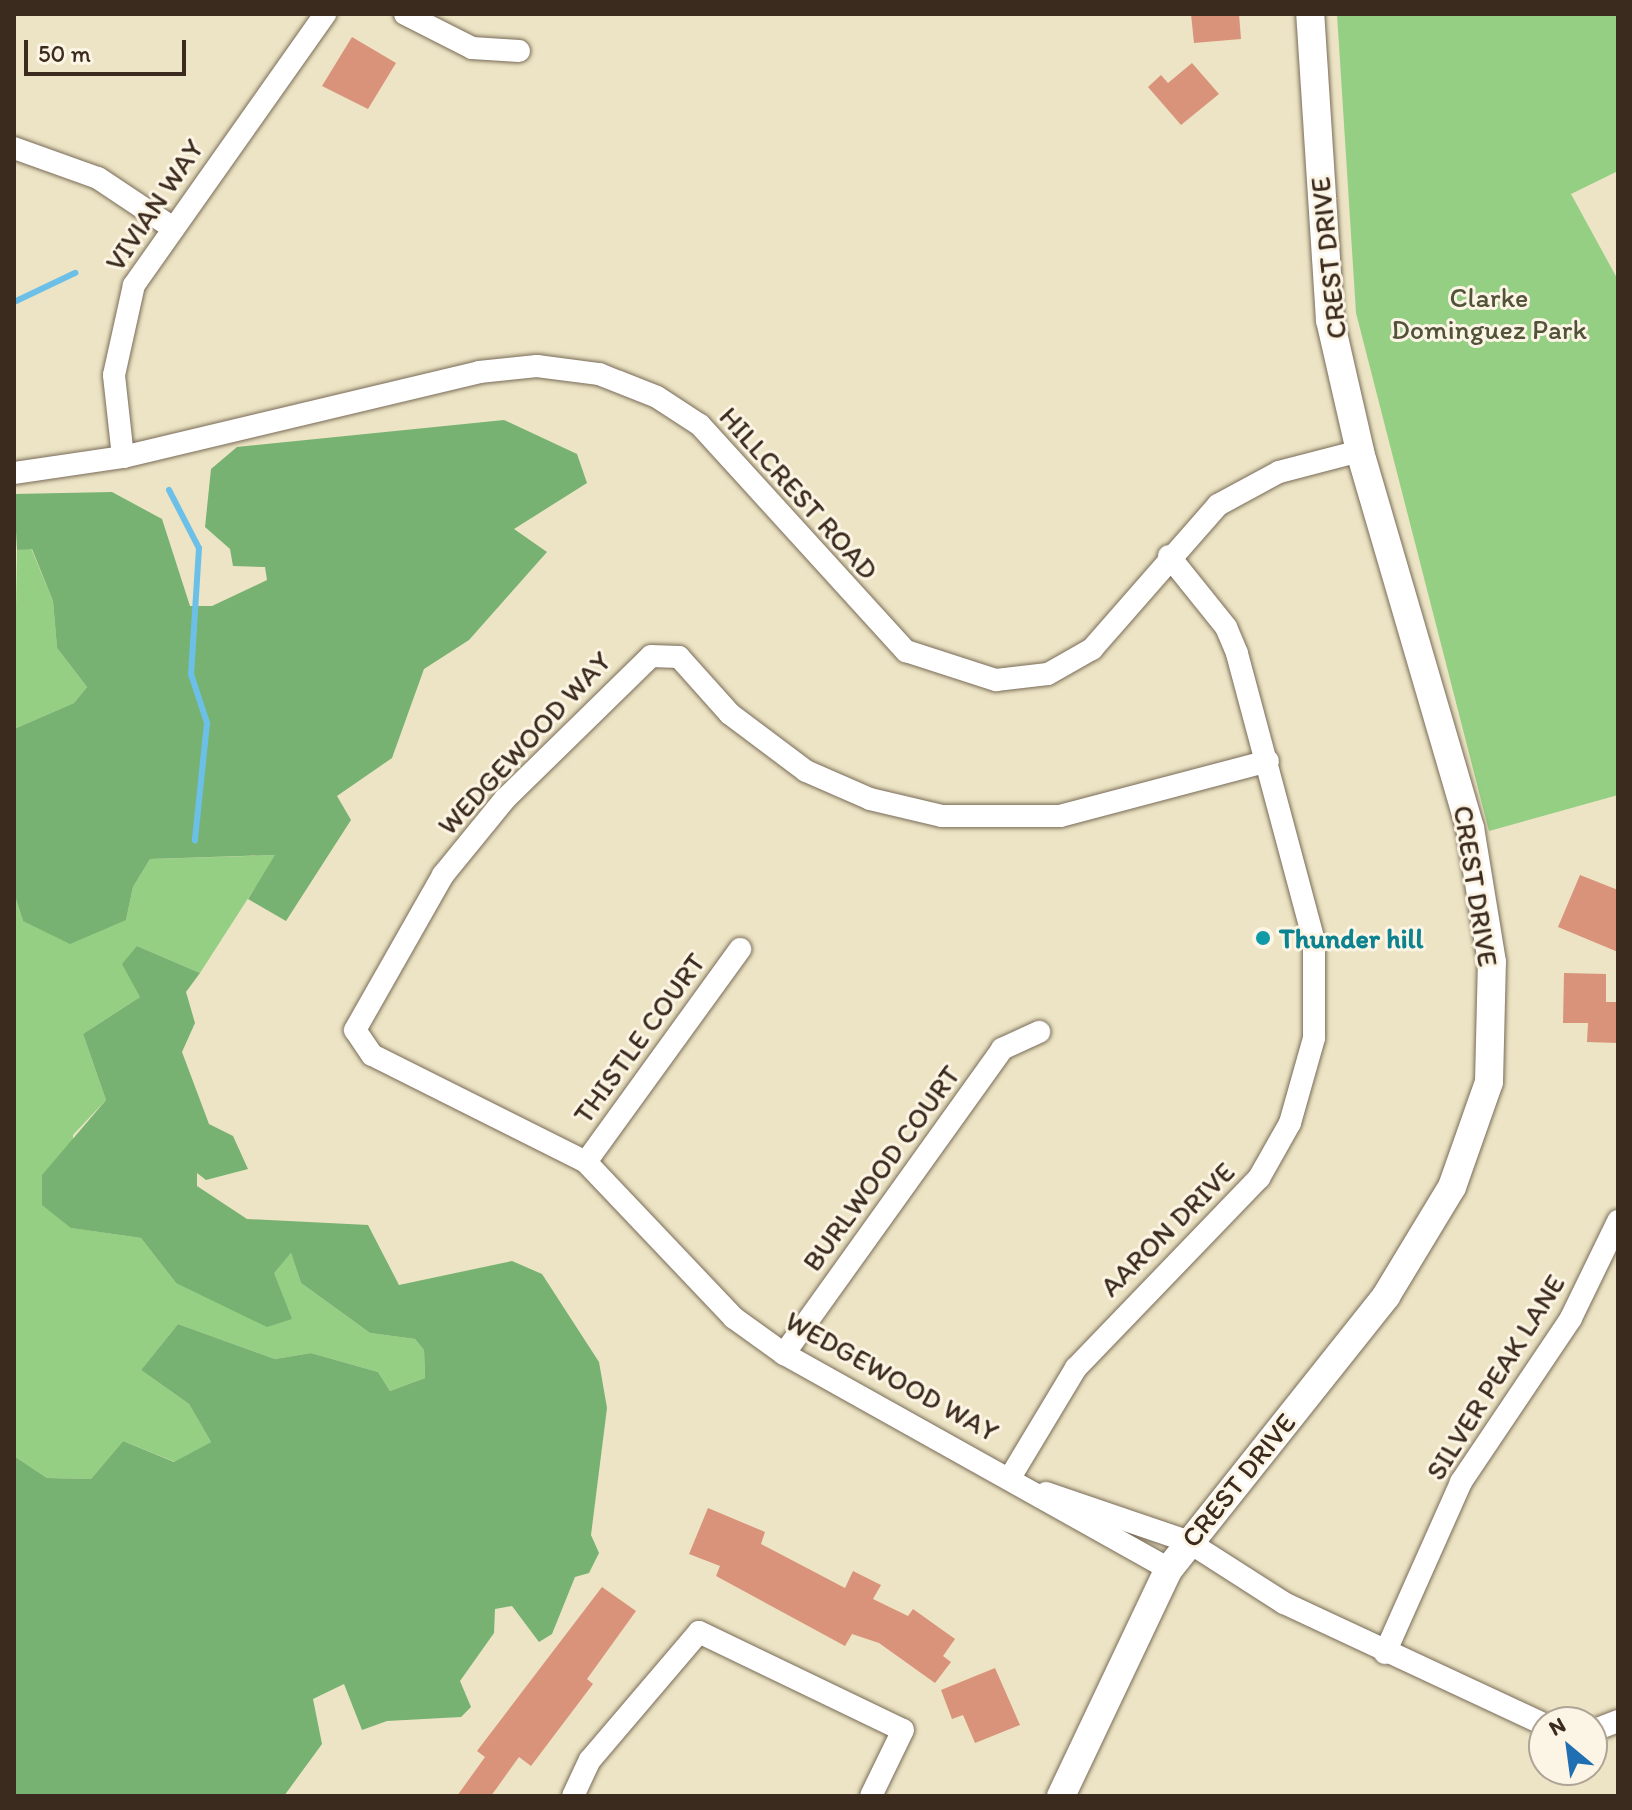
<!DOCTYPE html>
<style>
body{margin:0}
#map{position:relative;width:1632px;height:1810px;overflow:hidden;background:#ece4c4;font-family:Itim,sans-serif}
div>[style]{position:absolute}
[style*='--x']{left:calc(var(--x)*1px);top:calc(var(--y)*1px);width:calc(var(--w)*1px);rotate:calc(var(--a)*1deg)}
.green>*{inset:0;background:#94cf84}
.forest>*{inset:0;background:#77b272}
.stream>*{height:6px;margin:-3px;padding:0 3px;transform-origin:3px;border-radius:3px;background:#6cc0e8}
.building>*{inset:0;background:#da937b}
.roads{filter:drop-shadow(0 0 2px #796b58) drop-shadow(0 0 2px #796b58)}
.minor>*{height:22px;margin:-11px;padding:0 11px;transform-origin:11px;border-radius:11px;background:#fff}
.tertiary>*{height:28px;margin:-14px;padding:0 14px;transform-origin:14px;border-radius:14px;background:#fff}
.dots>*{width:22px;height:22px;translate:-50% -50%;box-sizing:border-box;border:4px solid #fcf5e5;border-radius:50%}
span{translate:-50% -50%;white-space:nowrap;text-align:center;line-height:1.15;-webkit-text-stroke:6px #fcf5e5;paint-order:stroke}
.street-label{font-size:28px;color:#3b2a1e}
.park-label{font-size:28px;color:#515338}
.culture-label{font-size:28px;color:#0d838f;font-weight:700}
.left{translate:0 -50%;text-align:left}
.frame{position:absolute;inset:0;border:16px solid #3b2a1e;pointer-events:none}
.north{position:absolute;left:1528px;top:1706px;width:80px;height:80px;box-sizing:border-box;background:#fcf5e5;border:2px solid #afa495;border-radius:50%;rotate:331deg;font-size:22px;font-weight:700;line-height:32px;text-align:center;color:#3b2a1e}
.north::after{content:'';display:block;margin:auto;width:28px;height:36px;background:#1f6fb2;clip-path:polygon(50% 0,100% 100%,50% 72%,0 100%)}
.scale{position:absolute;left:24px;top:40px;width:162px;height:36px;box-sizing:border-box;border:4px solid #3b2a1e;border-top:0;padding-left:10px;font-size:24px;line-height:28px;white-space:nowrap;color:#3b2a1e;-webkit-text-stroke:6px #fcf5e5;paint-order:stroke}
</style>
<div id="map">
<div class="green">
<div style="clip-path:polygon(1337px 14px,1618px 14px,1618px 171px,1571px 194px,1618px 280px,1618px 795px,1489px 831px,1356px 313px)"></div>
<div style="clip-path:polygon(31px 548px,53px 601px,57px 648px,87px 687px,74px 703px,14px 729px,17px 550px)"></div>
<div style="clip-path:polygon(276px 855px,200px 973px,137px 946px,140px 997px,83px 1034px,106px 1100px,73px 1135px,72px 1228px,141px 1238px,176px 1283px,274px 1272px,291px 1253px,301px 1283px,370px 1333px,415px 1339px,424px 1350px,425px 1378px,390px 1391px,378px 1372px,311px 1353px,275px 1359px,178px 1324px,141px 1370px,189px 1404px,211px 1442px,175px 1462px,123px 1441px,91px 1479px,47px 1478px,14px 1456px,14px 893px,23px 921px,126px 920px,133px 887px,150px 859px)"></div>
</div>
<div class="forest">
<div style="clip-path:polygon(504px 420px,577px 454px,587px 483px,514px 529px,547px 552px,469px 640px,424px 669px,392px 758px,337px 796px,351px 820px,286px 921px,248px 899px,275px 855px,150px 859px,133px 887px,126px 920px,70px 944px,23px 921px,14px 893px,14px 729px,74px 703px,87px 687px,57px 648px,53px 601px,32px 549px,17px 550px,14px 494px,112px 492px,162px 519px,190px 606px,212px 606px,267px 580px,265px 567px,233px 566px,230px 549px,205px 527px,211px 469px,237px 447px)"></div>
<div style="clip-path:polygon(137px 946px,200px 973px,186px 992px,195px 1023px,182px 1052px,209px 1124px,233px 1136px,248px 1169px,206px 1180px,197px 1173px,197px 1186px,247px 1219px,368px 1225px,399px 1285px,512px 1261px,542px 1274px,599px 1362px,607px 1408px,591px 1535px,599px 1553px,589px 1573px,575px 1577px,552px 1634px,539px 1642px,512px 1606px,495px 1609px,494px 1633px,460px 1681px,471px 1707px,461px 1717px,387px 1721px,362px 1730px,344px 1684px,313px 1699px,322px 1744px,284px 1796px,14px 1796px,14px 1456px,47px 1478px,91px 1479px,123px 1441px,174px 1462px,211px 1442px,189px 1404px,141px 1370px,178px 1324px,275px 1359px,311px 1353px,378px 1372px,390px 1391px,425px 1378px,424px 1350px,415px 1339px,370px 1333px,301px 1283px,291px 1253px,274px 1273px,292px 1319px,267px 1327px,176px 1283px,141px 1238px,71px 1228px,42px 1205px,42px 1175px,106px 1100px,83px 1034px,140px 997px,122px 964px)"></div>
</div>
<div class="stream">
<div style="--x:14;--y:302;--w:68;--a:-25.4"></div>
<div style="--x:169;--y:490;--w:65;--a:62.7"></div>
<div style="--x:199;--y:548;--w:126;--a:93.6"></div>
<div style="--x:191;--y:674;--w:52;--a:71.9"></div>
<div style="--x:207;--y:723;--w:118;--a:95.9"></div>
</div>
<div class="building">
<div style="clip-path:polygon(1191px 14px,1239px 14px,1241px 39px,1194px 43px)"></div>
<div style="clip-path:polygon(352px 37px,396px 63px,368px 109px,322px 86px)"></div>
<div style="clip-path:polygon(1192px 63px,1219px 94px,1181px 125px,1148px 87px,1161px 75px,1168px 83px)"></div>
<div style="clip-path:polygon(1580px 875px,1618px 890px,1618px 952px,1558px 927px)"></div>
<div style="clip-path:polygon(1564px 973px,1606px 974px,1606px 1002px,1618px 1002px,1618px 1043px,1587px 1042px,1588px 1023px,1563px 1023px)"></div>
<div style="clip-path:polygon(708px 1508px,765px 1532px,761px 1544px,845px 1588px,853px 1571px,881px 1585px,873px 1599px,908px 1616px,913px 1609px,955px 1639px,943px 1656px,951px 1662px,935px 1683px,879px 1643px,852px 1634px,845px 1646px,716px 1576px,720px 1566px,689px 1554px)"></div>
<div style="clip-path:polygon(602px 1587px,636px 1611px,587px 1679px,593px 1684px,531px 1766px,519px 1757px,491px 1796px,457px 1796px,485px 1757px,477px 1751px)"></div>
<div style="clip-path:polygon(995px 1668px,1020px 1725px,975px 1743px,963px 1715px,952px 1719px,941px 1690px)"></div>
</div>
<div class="roads">
<div class="minor">
<div style="--x:405;--y:14;--w:75;--a:26.9"></div>
<div style="--x:472;--y:48;--w:47;--a:3.7"></div>
<div style="--x:14;--y:148;--w:89;--a:19.7"></div>
<div style="--x:98;--y:178;--w:87;--a:33.7"></div>
<div style="--x:123;--y:457;--w:82;--a:-96.3"></div>
<div style="--x:114;--y:375;--w:92;--a:-77.5"></div>
<div style="--x:134;--y:285;--w:332;--a:-54.8"></div>
<div style="--x:14;--y:473;--w:110;--a:-8.4"></div>
<div style="--x:123;--y:457;--w:366;--a:-13.4"></div>
<div style="--x:479;--y:372;--w:58;--a:-5.9"></div>
<div style="--x:537;--y:366;--w:63;--a:7.4"></div>
<div style="--x:599;--y:374;--w:62;--a:21.6"></div>
<div style="--x:657;--y:397;--w:51;--a:33.1"></div>
<div style="--x:700;--y:425;--w:306;--a:47.7"></div>
<div style="--x:906;--y:651;--w:95;--a:17.9"></div>
<div style="--x:996;--y:680;--w:52;--a:-6.6"></div>
<div style="--x:1048;--y:674;--w:51;--a:-29.6"></div>
<div style="--x:1092;--y:649;--w:191;--a:-48.8"></div>
<div style="--x:1218;--y:505;--w:69;--a:-28.4"></div>
<div style="--x:1279;--y:472;--w:84;--a:-14.5"></div>
<div style="--x:586;--y:1162;--w:263;--a:-54.1"></div>
<div style="--x:784;--y:1354;--w:375;--a:-54.4"></div>
<div style="--x:1002;--y:1049;--w:41;--a:-24.7"></div>
<div style="--x:1011;--y:1476;--w:126;--a:-59"></div>
<div style="--x:1076;--y:1368;--w:264;--a:-46.1"></div>
<div style="--x:1259;--y:1178;--w:63;--a:-60.6"></div>
<div style="--x:1290;--y:1123;--w:88;--a:-74.2"></div>
<div style="--x:1314;--y:1038;--w:97;--a:-90"></div>
<div style="--x:1314;--y:941;--w:298;--a:-105"></div>
<div style="--x:1237;--y:653;--w:28;--a:-113"></div>
<div style="--x:1226;--y:627;--w:91;--a:-128.8"></div>
<div style="--x:1046;--y:1493;--w:149;--a:18.8"></div>
<div style="--x:1187;--y:1541;--w:115;--a:32.6"></div>
<div style="--x:1284;--y:1603;--w:287;--a:25"></div>
<div style="--x:1169;--y:1569;--w:441;--a:-150.8"></div>
<div style="--x:784;--y:1354;--w:62;--a:-144.2"></div>
<div style="--x:734;--y:1318;--w:215;--a:-133.5"></div>
<div style="--x:586;--y:1162;--w:239;--a:-153.4"></div>
<div style="--x:372;--y:1055;--w:30;--a:-124"></div>
<div style="--x:355;--y:1030;--w:178;--a:-60.4"></div>
<div style="--x:443;--y:875;--w:98;--a:-50.8"></div>
<div style="--x:505;--y:799;--w:204;--a:-44.4"></div>
<div style="--x:651;--y:656;--w:28;--a:2"></div>
<div style="--x:679;--y:657;--w:76;--a:48.2"></div>
<div style="--x:730;--y:714;--w:95;--a:36.9"></div>
<div style="--x:806;--y:771;--w:70;--a:23.6"></div>
<div style="--x:870;--y:799;--w:74;--a:13.3"></div>
<div style="--x:942;--y:816;--w:118;--a:0"></div>
<div style="--x:1060;--y:816;--w:215;--a:-14.8"></div>
<div style="--x:1385;--y:1653;--w:187;--a:-66"></div>
<div style="--x:1461;--y:1482;--w:197;--a:-56.1"></div>
<div style="--x:1571;--y:1318;--w:108;--a:-64.1"></div>
<div style="--x:1592;--y:1731;--w:28;--a:-21"></div>
<div style="--x:573;--y:1796;--w:40;--a:-65"></div>
<div style="--x:590;--y:1760;--w:168;--a:-49.6"></div>
<div style="--x:699;--y:1632;--w:226;--a:25.7"></div>
<div style="--x:903;--y:1730;--w:73;--a:115.9"></div>
</div>
<div class="tertiary">
<div style="--x:1061;--y:1796;--w:251;--a:-64.6"></div>
<div style="--x:1169;--y:1569;--w:349;--a:-51.5"></div>
<div style="--x:1386;--y:1296;--w:127;--a:-58.8"></div>
<div style="--x:1452;--y:1187;--w:111;--a:-70.6"></div>
<div style="--x:1489;--y:1082;--w:120;--a:-88.6"></div>
<div style="--x:1492;--y:962;--w:136;--a:-99.3"></div>
<div style="--x:1470;--y:828;--w:393;--a:-106.3"></div>
<div style="--x:1360;--y:451;--w:134;--a:-102.9"></div>
<div style="--x:1330;--y:320;--w:307;--a:-93.7"></div>
</div>
</div>
<div class="dots">
<div style="left:1263px;top:938px;background:#0f9aa8"></div>
</div>
<div class="street-label">
<span style="left:154px;top:205px;rotate:-56deg">VIVIAN WAY</span>
<span style="left:1328px;top:258px;rotate:-96deg">CREST DRIVE</span>
<span style="left:799px;top:493px;rotate:48deg">HILLCREST ROAD</span>
<span style="left:524px;top:743px;rotate:-47deg">WEDGEWOOD WAY</span>
<span style="left:1476px;top:886px;rotate:81deg">CREST DRIVE</span>
<span style="left:639px;top:1038px;rotate:-54deg">THISTLE COURT</span>
<span style="left:881px;top:1168px;rotate:-54deg">BURLWOOD COURT</span>
<span style="left:1167px;top:1229px;rotate:-45deg">AARON DRIVE</span>
<span style="left:892px;top:1376px;rotate:29deg">WEDGEWOOD WAY</span>
<span style="left:1495px;top:1377px;rotate:-58deg">SILVER PEAK LANE</span>
<span style="left:1238px;top:1480px;rotate:-51deg">CREST DRIVE</span>
</div>
<div class="park-label">
<span style="left:1489px;top:313px">Clarke<br>Dominguez Park</span>
</div>
<div class="culture-label">
<span class="left" style="left:1279px;top:938px">Thunder hill</span>
</div>
<div class="frame"></div>
<div class="north">N</div>
<div class="scale">50 m</div>
</div>
